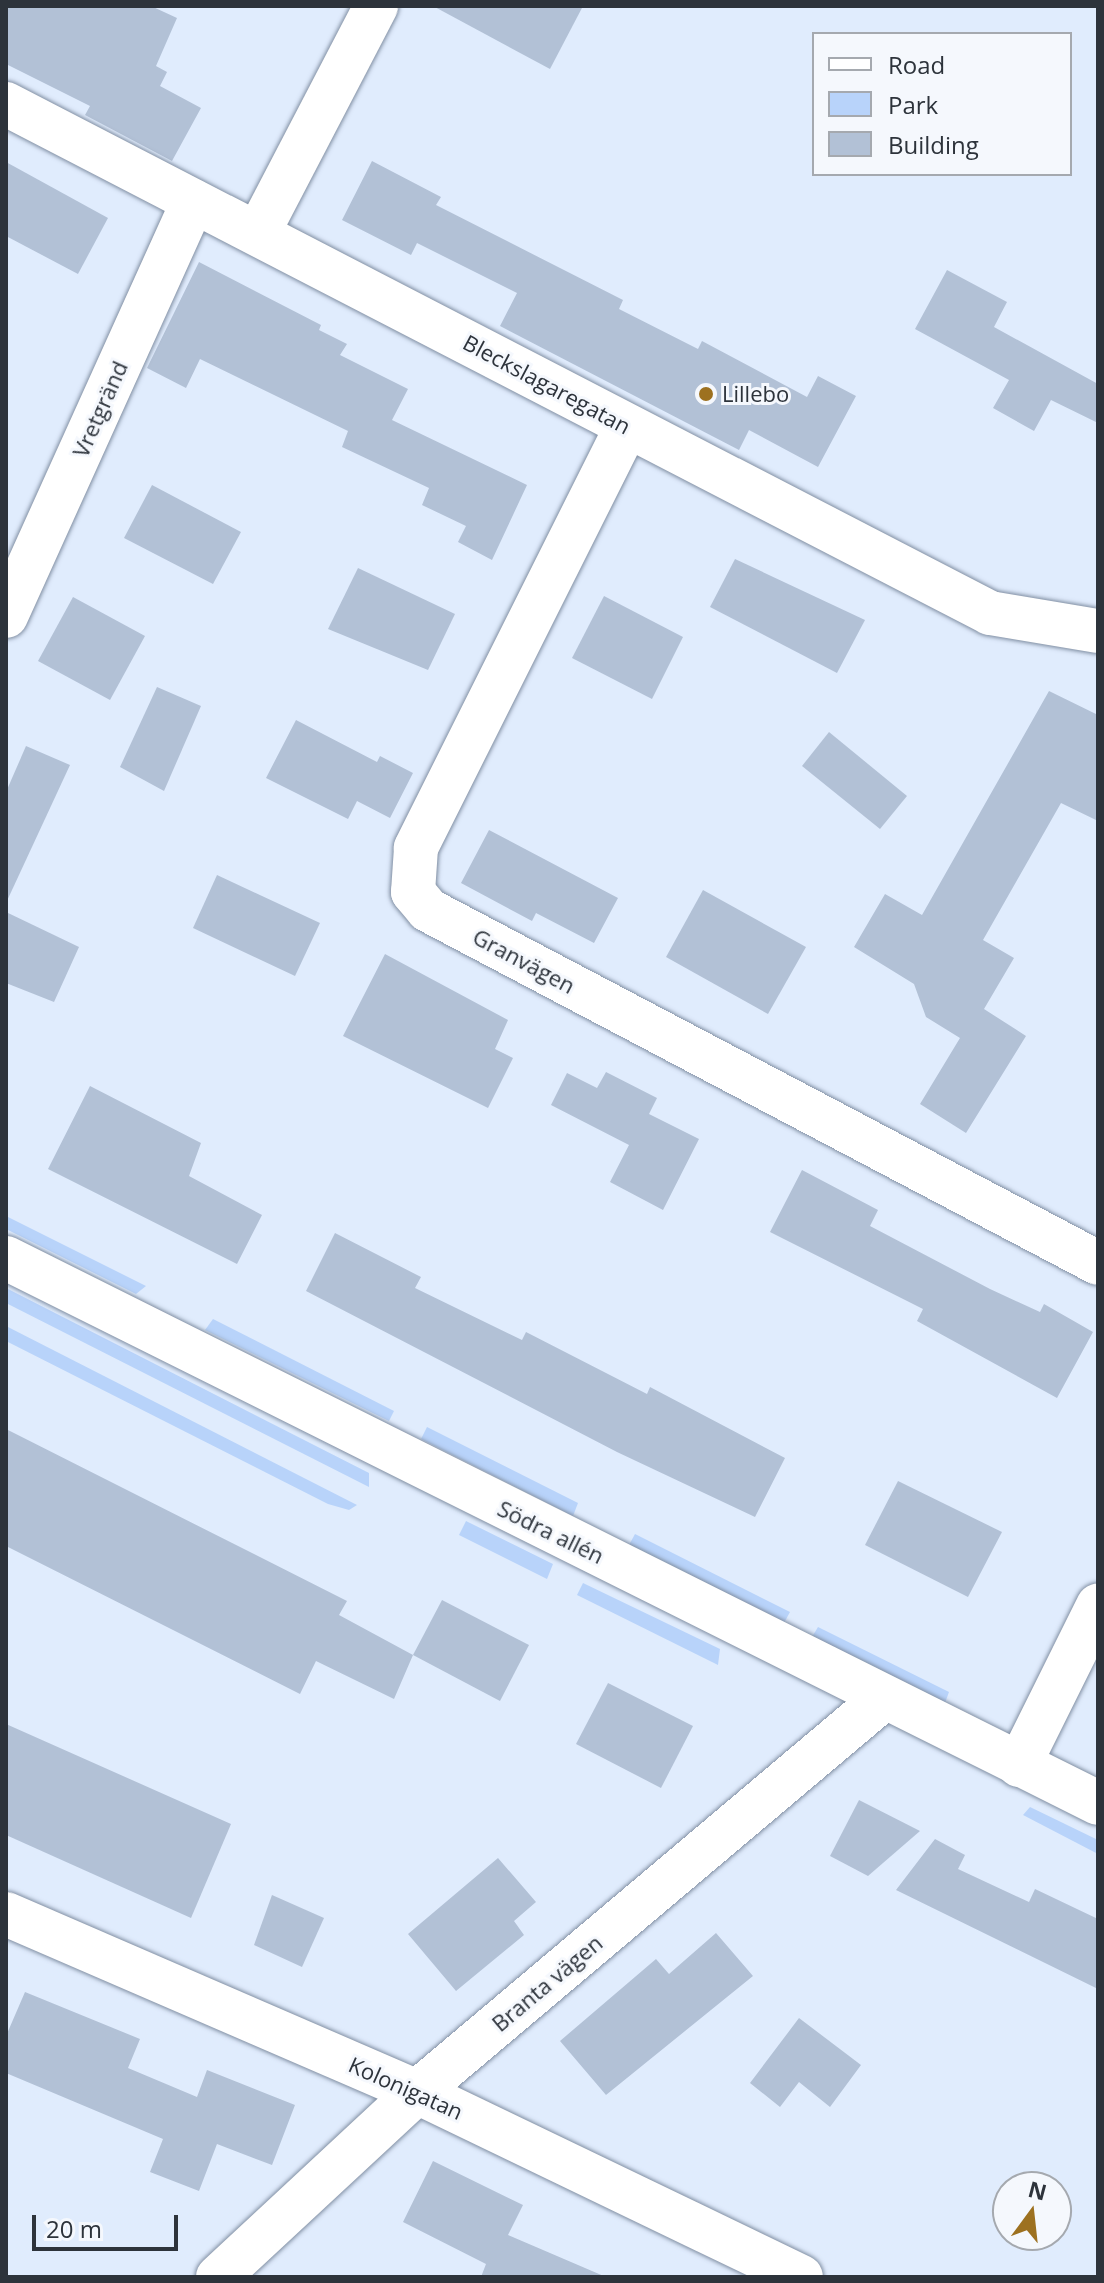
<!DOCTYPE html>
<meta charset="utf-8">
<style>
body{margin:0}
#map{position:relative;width:1104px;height:2283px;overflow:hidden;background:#e0ecfd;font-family:"Open Sans",sans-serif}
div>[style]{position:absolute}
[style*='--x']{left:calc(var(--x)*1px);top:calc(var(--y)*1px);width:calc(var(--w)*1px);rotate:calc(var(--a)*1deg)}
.green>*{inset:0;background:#b8d3fa}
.building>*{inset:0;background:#b2c1d6}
.roads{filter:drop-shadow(0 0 2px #818fa3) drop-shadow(0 0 2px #818fa3)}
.minor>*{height:44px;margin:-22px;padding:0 22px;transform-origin:22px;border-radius:22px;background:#fff}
.dots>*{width:22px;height:22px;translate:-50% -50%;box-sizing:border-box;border:4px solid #f5f8fd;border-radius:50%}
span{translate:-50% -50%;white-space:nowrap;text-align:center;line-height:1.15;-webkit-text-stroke:6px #f5f8fd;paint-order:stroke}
.street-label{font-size:22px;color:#2d333b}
.poi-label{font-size:22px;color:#2d333b}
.left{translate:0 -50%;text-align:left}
.frame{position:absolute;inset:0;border:8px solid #2d333b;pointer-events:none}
.legend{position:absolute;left:812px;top:32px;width:260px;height:144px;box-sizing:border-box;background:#f5f8fd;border:2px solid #a5a9af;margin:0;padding:10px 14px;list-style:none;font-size:24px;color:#2d333b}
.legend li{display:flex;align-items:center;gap:16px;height:40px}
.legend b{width:40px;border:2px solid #a5a9af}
.north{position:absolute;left:992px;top:2171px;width:80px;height:80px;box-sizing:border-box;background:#f5f8fd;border:2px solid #a5a9af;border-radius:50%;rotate:15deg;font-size:22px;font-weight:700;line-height:32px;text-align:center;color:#2d333b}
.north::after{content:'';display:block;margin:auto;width:28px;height:36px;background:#9d7120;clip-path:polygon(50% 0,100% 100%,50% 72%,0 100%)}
.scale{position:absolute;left:32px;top:2215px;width:146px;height:36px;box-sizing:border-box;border:4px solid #2d333b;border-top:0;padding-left:10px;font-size:24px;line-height:28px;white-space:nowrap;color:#2d333b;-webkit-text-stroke:6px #f5f8fd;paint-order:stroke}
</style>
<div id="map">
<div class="green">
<div style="clip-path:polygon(6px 1216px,146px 1286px,136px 1294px,6px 1229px)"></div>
<div style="clip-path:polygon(6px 1288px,369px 1473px,369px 1487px,6px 1303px)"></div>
<div style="clip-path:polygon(213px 1319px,394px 1411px,389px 1421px,205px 1330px)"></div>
<div style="clip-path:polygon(6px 1326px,357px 1505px,349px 1510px,328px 1504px,6px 1341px)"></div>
<div style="clip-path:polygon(427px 1427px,578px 1503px,573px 1516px,421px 1439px)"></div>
<div style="clip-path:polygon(466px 1521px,553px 1564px,547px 1579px,459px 1535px)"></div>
<div style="clip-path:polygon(635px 1534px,790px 1612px,784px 1623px,629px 1545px)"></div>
<div style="clip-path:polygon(583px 1583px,720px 1649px,718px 1665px,577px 1595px)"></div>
<div style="clip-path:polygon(818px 1627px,949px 1692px,945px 1703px,812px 1637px)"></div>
<div style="clip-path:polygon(1030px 1807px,1098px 1840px,1098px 1854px,1023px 1815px)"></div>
</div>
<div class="building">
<div style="clip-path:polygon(6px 6px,151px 6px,177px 18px,156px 66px,167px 72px,160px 86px,201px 108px,172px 161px,85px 115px,90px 106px,6px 64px)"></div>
<div style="clip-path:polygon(433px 6px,583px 6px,550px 69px)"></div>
<div style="clip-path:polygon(372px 161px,441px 197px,436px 205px,623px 300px,619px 309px,698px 349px,702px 341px,807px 397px,818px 376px,856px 396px,818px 467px,749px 430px,739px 450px,500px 326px,517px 293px,417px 243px,411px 255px,342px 220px)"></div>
<div style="clip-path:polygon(6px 162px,108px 218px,78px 274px,6px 236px)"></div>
<div style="clip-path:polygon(199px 262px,321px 325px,319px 330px,347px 344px,340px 355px,408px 389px,392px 420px,527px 485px,492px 560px,458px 542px,466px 526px,422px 505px,429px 488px,342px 447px,348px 431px,200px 359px,186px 388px,147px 368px)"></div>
<div style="clip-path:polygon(947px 270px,1007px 302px,994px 327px,1098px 384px,1098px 423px,1051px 400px,1034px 431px,993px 408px,1009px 380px,915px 329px)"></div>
<div style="clip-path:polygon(152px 485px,241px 532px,213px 584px,124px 538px)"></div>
<div style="clip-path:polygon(735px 559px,865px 620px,837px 673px,710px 607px)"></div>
<div style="clip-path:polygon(358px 568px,455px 614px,428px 670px,328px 629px)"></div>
<div style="clip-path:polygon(604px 596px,683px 637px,652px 699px,572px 658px)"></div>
<div style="clip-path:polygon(73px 597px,145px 636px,110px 700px,38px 661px)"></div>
<div style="clip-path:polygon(157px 687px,201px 706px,164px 791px,120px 767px)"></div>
<div style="clip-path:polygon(1049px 691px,1098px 715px,1098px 821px,1061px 803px,983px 940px,1014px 958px,984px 1009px,1026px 1036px,966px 1133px,920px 1104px,960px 1038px,926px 1017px,914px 984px,854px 947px,885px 894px,922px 915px)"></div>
<div style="clip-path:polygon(296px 720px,377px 762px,380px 756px,413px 773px,390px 818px,357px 801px,348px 819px,266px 778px)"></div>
<div style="clip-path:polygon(829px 732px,907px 796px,880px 829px,802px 766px)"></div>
<div style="clip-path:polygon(26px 746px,70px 765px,6px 903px,6px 792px)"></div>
<div style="clip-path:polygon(489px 830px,618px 898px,594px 943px,536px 913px,532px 921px,461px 883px)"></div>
<div style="clip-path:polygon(217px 875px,320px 923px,295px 976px,193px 928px)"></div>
<div style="clip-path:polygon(703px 890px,806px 947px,768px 1014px,666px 957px)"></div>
<div style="clip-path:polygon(6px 912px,79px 947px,54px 1002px,6px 983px)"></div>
<div style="clip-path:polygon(385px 954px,508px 1020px,495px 1049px,513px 1058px,488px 1108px,343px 1036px)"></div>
<div style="clip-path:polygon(606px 1072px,657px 1098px,649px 1114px,699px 1139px,663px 1210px,610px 1182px,629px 1145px,551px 1105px,567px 1073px,597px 1088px)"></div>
<div style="clip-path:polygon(90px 1086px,201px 1143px,189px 1176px,262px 1215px,237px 1264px,48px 1169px)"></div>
<div style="clip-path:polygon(802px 1170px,878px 1210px,870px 1226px,990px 1289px,1040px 1312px,1044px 1304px,1093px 1332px,1057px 1398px,917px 1321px,923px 1309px,770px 1232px)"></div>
<div style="clip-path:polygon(335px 1233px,421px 1277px,415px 1288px,522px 1340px,526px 1332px,647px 1394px,650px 1387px,785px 1458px,755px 1517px,617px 1452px,306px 1291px)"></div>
<div style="clip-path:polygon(6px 1429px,347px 1601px,339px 1615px,413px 1655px,394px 1699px,316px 1661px,300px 1694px,6px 1546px)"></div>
<div style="clip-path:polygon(898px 1481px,1002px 1532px,968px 1597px,865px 1545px)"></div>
<div style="clip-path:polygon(442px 1600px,529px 1645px,500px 1701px,413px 1655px)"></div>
<div style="clip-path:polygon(608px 1683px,693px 1726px,661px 1788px,576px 1744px)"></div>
<div style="clip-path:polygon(6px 1724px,231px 1824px,191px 1918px,6px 1835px)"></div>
<div style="clip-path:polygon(859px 1800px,920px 1831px,868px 1876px,830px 1856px)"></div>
<div style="clip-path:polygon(935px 1839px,965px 1855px,958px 1869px,1029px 1902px,1035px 1889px,1098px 1919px,1098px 1989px,896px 1890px)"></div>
<div style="clip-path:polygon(498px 1858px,536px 1902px,514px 1921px,524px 1935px,456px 1991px,408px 1934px)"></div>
<div style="clip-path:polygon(272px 1895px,324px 1918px,302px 1967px,254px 1945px)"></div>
<div style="clip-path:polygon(716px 1933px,753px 1976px,606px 2095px,560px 2041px,656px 1959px,669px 1974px)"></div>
<div style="clip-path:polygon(25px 1992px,140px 2039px,128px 2068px,197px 2097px,207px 2070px,295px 2105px,272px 2165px,217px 2144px,199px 2191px,150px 2172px,163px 2139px,6px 2073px,6px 2036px)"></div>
<div style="clip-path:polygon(799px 2018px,861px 2065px,830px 2107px,799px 2082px,780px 2107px,750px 2083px)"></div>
<div style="clip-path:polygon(433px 2161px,523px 2205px,508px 2235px,606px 2277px,481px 2277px,486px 2264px,403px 2222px)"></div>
</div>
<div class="roads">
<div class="minor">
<div style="--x:6;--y:104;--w:1108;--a:27.35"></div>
<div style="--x:990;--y:613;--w:109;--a:9.5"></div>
<div style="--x:258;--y:233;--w:256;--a:-62.5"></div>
<div style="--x:627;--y:426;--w:472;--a:116.6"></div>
<div style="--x:416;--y:848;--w:44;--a:93.9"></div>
<div style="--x:413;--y:892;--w:23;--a:50"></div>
<div style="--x:428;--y:910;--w:757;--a:27.78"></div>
<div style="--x:6;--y:616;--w:455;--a:-65.7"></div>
<div style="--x:6;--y:1258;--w:1220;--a:26.52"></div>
<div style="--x:1019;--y:1765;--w:178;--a:-63.6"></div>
<div style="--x:6;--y:1914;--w:448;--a:23.4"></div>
<div style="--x:417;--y:2092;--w:426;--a:25.7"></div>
<div style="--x:218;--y:2277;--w:272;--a:-42.9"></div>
<div style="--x:417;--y:2092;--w:611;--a:-40.15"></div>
</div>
</div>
<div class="dots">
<div style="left:706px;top:394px;background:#9d7120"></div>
</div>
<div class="street-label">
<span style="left:547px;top:384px;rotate:28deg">Bleckslagaregatan</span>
<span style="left:100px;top:409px;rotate:-66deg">Vretgränd</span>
<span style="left:524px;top:961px;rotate:28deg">Granvägen</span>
<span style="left:551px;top:1532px;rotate:26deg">Södra allén</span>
<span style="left:547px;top:1983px;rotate:-40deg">Branta vägen</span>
<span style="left:406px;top:2088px;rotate:24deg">Kolonigatan</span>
</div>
<div class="poi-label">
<span class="left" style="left:722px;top:394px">Lillebo</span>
</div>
<div class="frame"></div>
<ul class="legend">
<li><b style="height:10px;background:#fff"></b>Road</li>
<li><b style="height:22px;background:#b8d3fa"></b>Park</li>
<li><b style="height:22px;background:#b2c1d6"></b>Building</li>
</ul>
<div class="north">N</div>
<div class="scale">20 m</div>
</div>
